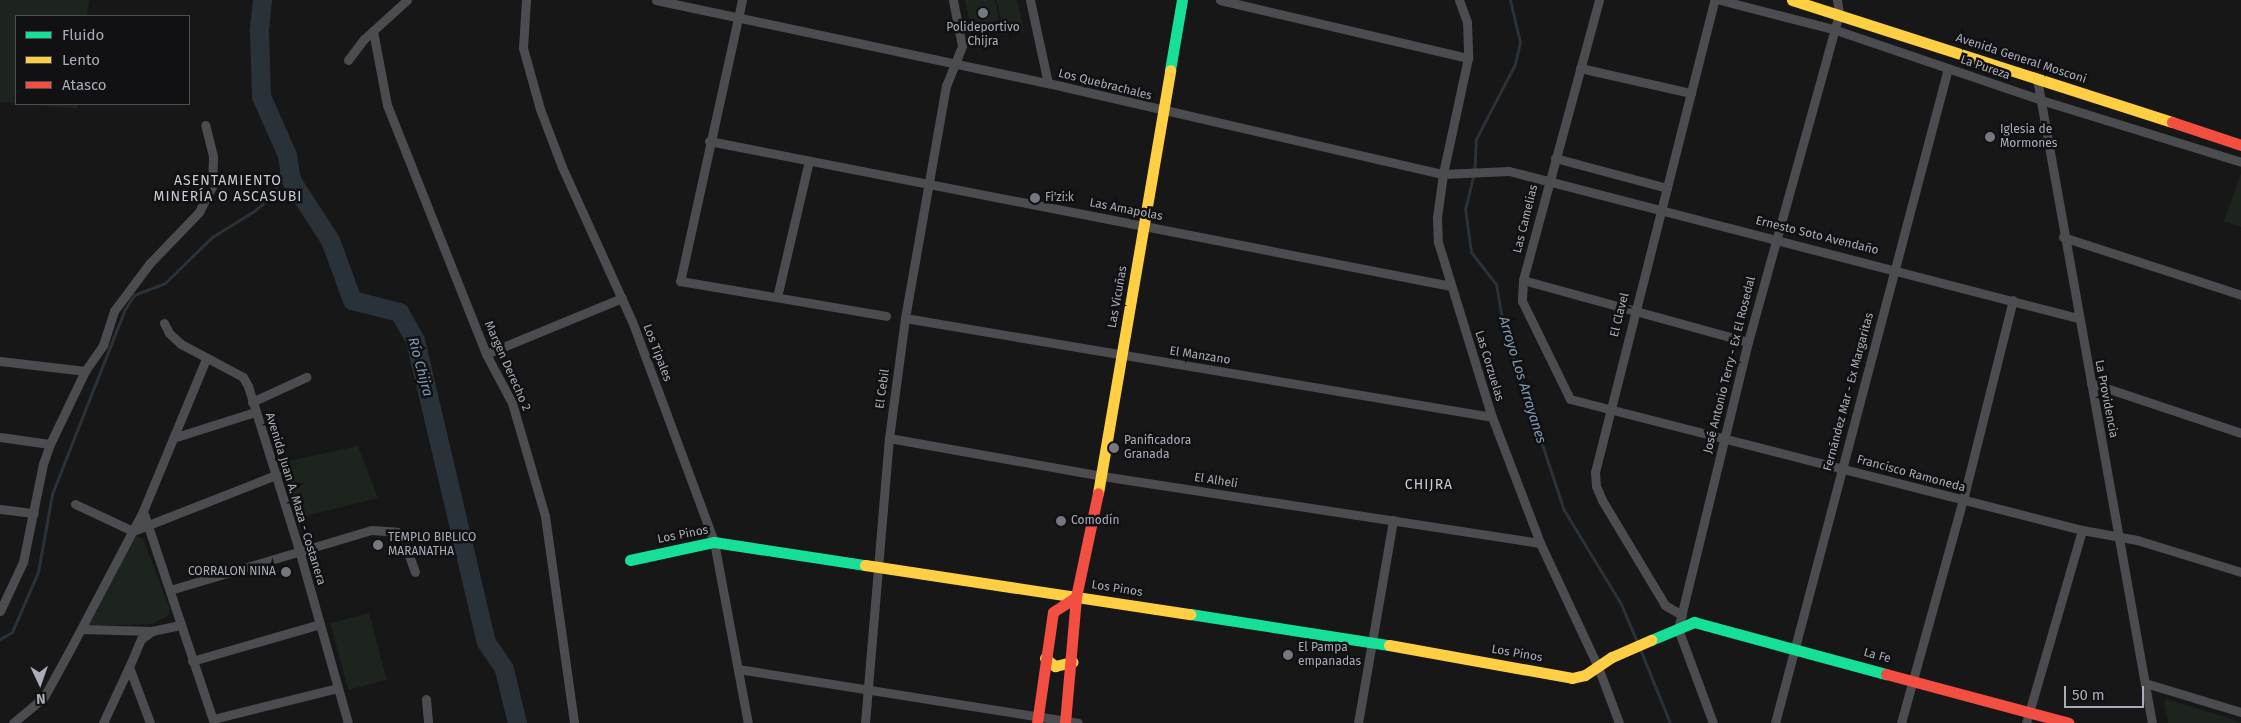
<!DOCTYPE html>
<html>
<head>
<meta charset="utf-8">
<style>
	body { margin:0 }
	#map { position:relative; width:2241px; height:723px; overflow:hidden; background:#171717; font-family:"Fira Sans",sans-serif }
	div>[style] { position:absolute }
	.green>* { inset:0; background:#1d241e; transform-origin:0 0 }
	.stream>* { height:3px; margin:-1.5px; padding:0 1.5px; transform-origin:1.5px; border-radius:1.5px; background:#2a3239 }
	.river>* { height:19px; margin:-9.5px; padding:0 9.5px; transform-origin:9.5px; border-radius:9.5px; background:#2a3239 }
	.street>* { height:9px; margin:-4.5px; padding:0 4.5px; transform-origin:4.5px; border-radius:4.5px; background:#4b4c50 }
	.fast>* { height:11px; margin:-5.5px; padding:0 5.5px; transform-origin:5.5px; border-radius:5.5px; background:#16e098 }
	.slow>* { height:11px; margin:-5.5px; padding:0 5.5px; transform-origin:5.5px; border-radius:5.5px; background:#ffcf43 }
	.jam>* { height:11px; margin:-5.5px; padding:0 5.5px; transform-origin:5.5px; border-radius:5.5px; background:#f24e42 }
	.dots>* { width:14px; height:14px; translate:-50% -50%; box-sizing:border-box; border:2px solid #111113; border-radius:50% }
	span { translate:-50% -50%; white-space:nowrap; text-align:center; line-height:1.15; -webkit-text-stroke:5px #111113; paint-order:stroke }
	.poi-label { font-size:12px; color:#a8adb8 }
	.left { translate:0 -50%; text-align:left }
	.right { translate:-100% -50%; text-align:right }
	.street-label { font-size:12px; color:#a8adb8 }
	.neighbourhood-label { font-size:14px; color:#c9ccd4; letter-spacing:1px }
	.water-label { font-size:14px; color:#7f9bb3; font-style:italic }
	.legend { position:absolute; left:15px; top:15px; width:175px; height:90px; box-sizing:border-box; background:#111113; border:1px solid #4d4f55; margin:0; padding:6px 9px; list-style:none; font-size:15px; color:#a8adb8 }
	.legend li { display:flex; align-items:center; gap:10px; height:25px }
	.legend b { width:25px; border:1px solid #4d4f55 }
	.north { position:absolute; left:15px; top:658px; width:50px; height:50px; -webkit-text-stroke:4px #111113; paint-order:stroke; rotate:177deg; font-size:14px; font-weight:700; line-height:20px; text-align:center; color:#a8adb8 }
	.north::after { content:''; display:block; margin:auto; width:18px; height:22px; background:#a8adb8; clip-path:polygon(50% 0,100% 100%,50% 72%,0 100%) }
	.scale { position:absolute; left:2064px; top:686px; width:80px; height:22px; box-sizing:border-box; border:2px solid #a8adb8; border-top:0; padding-left:6px; font-size:15px; line-height:18px; white-space:nowrap; color:#a8adb8; -webkit-text-stroke:4px #111113; paint-order:stroke }
</style>
</head>
<body>
<div id="map">
	<div class="green">
		<div style="clip-path:polygon(0 0,89px 0,87px 16px,16px 16px,16px 103px,0 102px)"></div>
		<div style="clip-path:polygon(965px 0,995px 0,1000px 25px,972px 32px)"></div>
		<div style="clip-path:polygon(997px 0,1017px 0,1024px 31px,1004px 35px)"></div>
		<div style="clip-path:polygon(22px 104px,78px 104px,78px 109px)"></div>
		<div style="clip-path:polygon(2241px 173px,2241px 227px,2224px 221px)"></div>
		<div style="clip-path:polygon(358px 446px,378px 498px,298px 518px,280px 463px)"></div>
		<div style="clip-path:polygon(136px 536px,143px 539px,170px 609px,169px 615px,152px 624px,88px 626px)"></div>
		<div style="left:369px;top:613px;width:69px;height:40px;rotate:75deg"></div>
		<div style="clip-path:polygon(2167px 699px,2241px 722px,2241px 723px,2168px 723px,2164px 702px)"></div>
	</div>
	<div class="stream">
		<div style="left:1510px;top:0;width:43px;rotate:76.6deg"></div>
		<div style="left:1520px;top:42px;width:23px;rotate:103deg"></div>
		<div style="left:1515px;top:64px;width:85px;rotate:117.5deg"></div>
		<div style="left:1476px;top:139px;width:34px;rotate:93deg"></div>
		<div style="left:1474px;top:173px;width:36px;rotate:104deg"></div>
		<div style="left:1465px;top:208px;width:44px;rotate:82.2deg"></div>
		<div style="left:1471px;top:252px;width:41px;rotate:52deg"></div>
		<div style="left:1496px;top:284px;width:47px;rotate:80.1deg"></div>
		<div style="left:1504px;top:330px;width:190px;rotate:71.6deg"></div>
		<div style="left:1564px;top:510px;width:110px;rotate:58.8deg"></div>
		<div style="left:1621px;top:604px;width:43px;rotate:67deg"></div>
		<div style="left:0;top:639px;width:14px;rotate:-30deg"></div>
		<div style="left:12px;top:632px;width:65px;rotate:-66.6deg"></div>
		<div style="left:38px;top:572px;width:79px;rotate:-79.8deg"></div>
		<div style="left:52px;top:494px;width:199px;rotate:-68.5deg"></div>
		<div style="left:125px;top:309px;width:17px;rotate:-57deg"></div>
		<div style="left:134px;top:295px;width:33px;rotate:-21deg"></div>
		<div style="left:165px;top:283px;width:66px;rotate:-44.4deg"></div>
		<div style="left:212px;top:237px;width:49px;rotate:-31.8deg"></div>
		<div style="left:254px;top:211px;width:26px;rotate:-40deg"></div>
		<div style="left:274px;top:194px;width:41px;rotate:-71.6deg"></div>
		<div style="left:1640px;top:649px;width:80px;rotate:67.9deg"></div>
	</div>
	<div class="river">
		<div style="left:262px;top:0;width:31px;rotate:96deg"></div>
		<div style="left:259px;top:31px;width:65px;rotate:88.2deg"></div>
		<div style="left:261px;top:96px;width:64px;rotate:66.2deg"></div>
		<div style="left:287px;top:155px;width:25px;rotate:81deg"></div>
		<div style="left:291px;top:180px;width:72px;rotate:57deg"></div>
		<div style="left:330px;top:240px;width:64px;rotate:69.9deg"></div>
		<div style="left:352px;top:300px;width:49px;rotate:14.3deg"></div>
		<div style="left:399px;top:312px;width:32px;rotate:60deg"></div>
		<div style="left:415px;top:340px;width:310px;rotate:76.8deg"></div>
		<div style="left:486px;top:642px;width:32px;rotate:56deg"></div>
		<div style="left:504px;top:669px;width:56px;rotate:76.5deg"></div>
	</div>
	<div class="street">
		<div style="left:526px;top:0;width:48px;rotate:93.6deg"></div>
		<div style="left:523px;top:48px;width:63px;rotate:74.4deg"></div>
		<div style="left:540px;top:109px;width:62px;rotate:69.2deg"></div>
		<div style="left:562px;top:167px;width:169px;rotate:65.6deg"></div>
		<div style="left:632px;top:321px;width:236px;rotate:69.6deg"></div>
		<div style="left:714px;top:542px;width:184px;rotate:79.4deg"></div>
		<div style="left:656px;top:0;width:401px;rotate:12deg"></div>
		<div style="left:1048px;top:83px;width:405px;rotate:13deg"></div>
		<div style="left:1443px;top:174px;width:66px;rotate:-2.6deg"></div>
		<div style="left:1509px;top:171px;width:588px;rotate:14.49deg"></div>
		<div style="left:742px;top:0;width:288px;rotate:102.4deg"></div>
		<div style="left:680px;top:281px;width:209px;rotate:9.6deg"></div>
		<div style="left:1030px;top:0;width:85px;rotate:77.8deg"></div>
		<div style="left:1220px;top:0;width:255px;rotate:13.2deg"></div>
		<div style="left:1459px;top:0;width:23px;rotate:70deg"></div>
		<div style="left:1467px;top:22px;width:36px;rotate:88deg"></div>
		<div style="left:1468px;top:58px;width:119px;rotate:102.2deg"></div>
		<div style="left:1443px;top:174px;width:43px;rotate:97.9deg"></div>
		<div style="left:1437px;top:217px;width:25px;rotate:88deg"></div>
		<div style="left:1438px;top:242px;width:183px;rotate:72.9deg"></div>
		<div style="left:1492px;top:417px;width:135px;rotate:69.1deg"></div>
		<div style="left:1540px;top:543px;width:137px;rotate:64.9deg"></div>
		<div style="left:1598px;top:667px;width:60px;rotate:69.4deg"></div>
		<div style="left:1599px;top:0;width:290px;rotate:105.2deg"></div>
		<div style="left:1523px;top:280px;width:21px;rotate:93deg"></div>
		<div style="left:1522px;top:301px;width:109px;rotate:63.9deg"></div>
		<div style="left:1570px;top:399px;width:528px;rotate:14.35deg"></div>
		<div style="left:2082px;top:530px;width:56px;rotate:10.3deg"></div>
		<div style="left:2137px;top:540px;width:109px;rotate:17.1deg"></div>
		<div style="left:1720px;top:0;width:117px;rotate:14.4deg"></div>
		<div style="left:1833px;top:29px;width:220px;rotate:18.8deg"></div>
		<div style="left:2041px;top:100px;width:209px;rotate:17.2deg"></div>
		<div style="left:373px;top:31px;width:75px;rotate:79.3deg"></div>
		<div style="left:387px;top:105px;width:268px;rotate:68.3deg"></div>
		<div style="left:486px;top:354px;width:55px;rotate:62deg"></div>
		<div style="left:512px;top:403px;width:118px;rotate:73.7deg"></div>
		<div style="left:545px;top:516px;width:209px;rotate:82deg"></div>
		<div style="left:348px;top:60px;width:26px;rotate:-53deg"></div>
		<div style="left:364px;top:39px;width:58px;rotate:-42.2deg"></div>
		<div style="left:1580px;top:68px;width:114px;rotate:12.7deg"></div>
		<div style="left:2037px;top:79px;width:654px;rotate:79.88deg"></div>
		<div style="left:709px;top:141px;width:756px;rotate:11.06deg"></div>
		<div style="left:1555px;top:158px;width:116px;rotate:15deg"></div>
		<div style="left:2063px;top:237px;width:187px;rotate:18deg"></div>
		<div style="left:1523px;top:280px;width:233px;rotate:15.4deg"></div>
		<div style="left:777px;top:297px;width:140px;rotate:-76.8deg"></div>
		<div style="left:905px;top:318px;width:595px;rotate:9.57deg"></div>
		<div style="left:164px;top:323px;width:11px;rotate:63deg"></div>
		<div style="left:169px;top:333px;width:16px;rotate:43deg"></div>
		<div style="left:181px;top:344px;width:70px;rotate:28deg"></div>
		<div style="left:243px;top:377px;width:10px;rotate:61deg"></div>
		<div style="left:248px;top:386px;width:172px;rotate:72.7deg"></div>
		<div style="left:299px;top:550px;width:180px;rotate:74.2deg"></div>
		<div style="left:486px;top:354px;width:147px;rotate:-22.4deg"></div>
		<div style="left:0;top:361px;width:86px;rotate:6.7deg"></div>
		<div style="left:2091px;top:383px;width:158px;rotate:18.4deg"></div>
		<div style="left:252px;top:402px;width:60px;rotate:-24.8deg"></div>
		<div style="left:0;top:437px;width:50px;rotate:8deg"></div>
		<div style="left:173px;top:438px;width:86px;rotate:-17.6deg"></div>
		<div style="left:889px;top:438px;width:216px;rotate:10.1deg"></div>
		<div style="left:1102px;top:476px;width:443px;rotate:8.7deg"></div>
		<div style="left:75px;top:504px;width:64px;rotate:25deg"></div>
		<div style="left:133px;top:531px;width:154px;rotate:-21.4deg"></div>
		<div style="left:0;top:509px;width:34px;rotate:7deg"></div>
		<div style="left:143px;top:511px;width:224px;rotate:71.5deg"></div>
		<div style="left:170px;top:590px;width:210px;rotate:-16.6deg"></div>
		<div style="left:371px;top:530px;width:26px;rotate:4deg"></div>
		<div style="left:397px;top:532px;width:9px;rotate:49deg"></div>
		<div style="left:403px;top:539px;width:35px;rotate:70deg"></div>
		<div style="left:0;top:611px;width:54px;rotate:-64.9deg"></div>
		<div style="left:23px;top:562px;width:100px;rotate:-78.5deg"></div>
		<div style="left:43px;top:464px;width:21px;rotate:-71deg"></div>
		<div style="left:50px;top:444px;width:81px;rotate:-64.4deg"></div>
		<div style="left:85px;top:371px;width:32px;rotate:-55deg"></div>
		<div style="left:103px;top:345px;width:36px;rotate:-72deg"></div>
		<div style="left:114px;top:311px;width:59px;rotate:-53.3deg"></div>
		<div style="left:149px;top:264px;width:72px;rotate:-46.1deg"></div>
		<div style="left:199px;top:212px;width:28px;rotate:-63deg"></div>
		<div style="left:212px;top:187px;width:31px;rotate:-88deg"></div>
		<div style="left:213px;top:156px;width:32px;rotate:-104deg"></div>
		<div style="left:1682px;top:615px;width:20px;rotate:-150deg"></div>
		<div style="left:1665px;top:605px;width:122px;rotate:-121deg"></div>
		<div style="left:1602px;top:500px;width:15px;rotate:-113deg"></div>
		<div style="left:1596px;top:486px;width:14px;rotate:-94deg"></div>
		<div style="left:1595px;top:472px;width:487px;rotate:-75.8deg"></div>
		<div style="left:81px;top:629px;width:71px;rotate:1.6deg"></div>
		<div style="left:192px;top:661px;width:133px;rotate:-16.1deg"></div>
		<div style="left:129px;top:667px;width:30px;rotate:-67deg"></div>
		<div style="left:141px;top:639px;width:14px;rotate:-36deg"></div>
		<div style="left:152px;top:631px;width:30px;rotate:-12deg"></div>
		<div style="left:738px;top:669px;width:344px;rotate:9deg"></div>
		<div style="left:2145px;top:683px;width:100px;rotate:16.8deg"></div>
		<div style="left:426px;top:699px;width:24px;rotate:85deg"></div>
		<div style="left:213px;top:719px;width:128px;rotate:-14deg"></div>
		<div style="left:13px;top:723px;width:40px;rotate:-40deg"></div>
		<div style="left:44px;top:697px;width:60px;rotate:-61.3deg"></div>
		<div style="left:73px;top:644px;width:150px;rotate:-62.2deg"></div>
		<div style="left:143px;top:511px;width:165px;rotate:-67.5deg"></div>
		<div style="left:103px;top:723px;width:62px;rotate:-65.1deg"></div>
		<div style="left:129px;top:667px;width:60px;rotate:69.4deg"></div>
		<div style="left:865px;top:723px;width:286px;rotate:-85.2deg"></div>
		<div style="left:889px;top:438px;width:121px;rotate:-82.4deg"></div>
		<div style="left:905px;top:318px;width:236px;rotate:-80deg"></div>
		<div style="left:946px;top:86px;width:43px;rotate:-68.2deg"></div>
		<div style="left:962px;top:46px;width:47px;rotate:-101.1deg"></div>
		<div style="left:1358px;top:723px;width:206px;rotate:-80.2deg"></div>
		<div style="left:1713px;top:723px;width:100px;rotate:-110.4deg"></div>
		<div style="left:1678px;top:629px;width:295px;rotate:-76.3deg"></div>
		<div style="left:1748px;top:342px;width:341px;rotate:-74.5deg"></div>
		<div style="left:1839px;top:13px;width:13px;rotate:-99deg"></div>
		<div style="left:1775px;top:723px;width:677px;rotate:-75.2deg"></div>
		<div style="left:1901px;top:723px;width:231px;rotate:-74.5deg"></div>
		<div style="left:1963px;top:500px;width:206px;rotate:-76deg"></div>
		<div style="left:2026px;top:723px;width:201px;rotate:-73.8deg"></div>
	</div>
	<div class="fast">
		<div style="left:1170px;top:70px;width:71px;rotate:-80.3deg"></div>
		<div style="left:630px;top:560px;width:86px;rotate:-12.1deg"></div>
		<div style="left:714px;top:542px;width:153px;rotate:8.7deg"></div>
		<div style="left:1190px;top:614px;width:201px;rotate:8.9deg"></div>
		<div style="left:1651px;top:640px;width:47px;rotate:-22.7deg"></div>
		<div style="left:1694px;top:622px;width:199px;rotate:15.2deg"></div>
	</div>
	<div class="slow">
		<div style="left:1792px;top:0;width:399px;rotate:17.8deg"></div>
		<div style="left:1098px;top:493px;width:429px;rotate:-80.3deg"></div>
		<div style="left:865px;top:565px;width:329px;rotate:8.6deg"></div>
		<div style="left:1389px;top:645px;width:186px;rotate:10.2deg"></div>
		<div style="left:1572px;top:678px;width:13px;rotate:-13deg"></div>
		<div style="left:1585px;top:675px;width:32px;rotate:-34deg"></div>
		<div style="left:1612px;top:657px;width:43px;rotate:-23.6deg"></div>
		<div style="left:1045px;top:658px;width:13px;rotate:39deg"></div>
		<div style="left:1055px;top:666px;width:18px;rotate:-13deg"></div>
	</div>
	<div class="jam">
		<div style="left:2172px;top:122px;width:73px;rotate:18.4deg"></div>
		<div style="left:1886px;top:674px;width:189px;rotate:15deg"></div>
		<div style="left:1037px;top:723px;width:112px;rotate:-81.8deg"></div>
		<div style="left:1053px;top:612px;width:27px;rotate:-33deg"></div>
		<div style="left:1065px;top:723px;width:126px;rotate:-85deg"></div>
		<div style="left:1076px;top:597px;width:106px;rotate:-78.1deg"></div>
	</div>
	<div class="dots">
		<div style="left:983px;top:13px;background:#757880"></div>
		<div style="left:1990px;top:137px;background:#757880"></div>
		<div style="left:1035px;top:198px;background:#757880"></div>
		<div style="left:1114px;top:448px;background:#757880"></div>
		<div style="left:1061px;top:521px;background:#757880"></div>
		<div style="left:378px;top:545px;background:#757880"></div>
		<div style="left:286px;top:572px;background:#757880"></div>
		<div style="left:1288px;top:655px;background:#757880"></div>
	</div>
	<div class="poi-label">
		<span style="left:983px;top:35px">Polideportivo<br>Chijra</span>
		<span class="left" style="left:2000px;top:137px">Iglesia de<br>Mormones</span>
		<span class="left" style="left:1045px;top:198px">Fi'zi:k</span>
		<span class="left" style="left:1124px;top:448px">Panificadora<br>Granada</span>
		<span class="left" style="left:1071px;top:521px">Comodín</span>
		<span class="left" style="left:388px;top:545px">TEMPLO BIBLICO<br>MARANATHA</span>
		<span class="right" style="left:276px;top:572px">CORRALON NINA</span>
		<span class="left" style="left:1298px;top:655px">El Pampa<br>empanadas</span>
	</div>
	<div class="street-label">
		<span style="left:2021px;top:59px;rotate:18deg">Avenida General Mosconi</span>
		<span style="left:1985px;top:68px;rotate:19deg">La Pureza</span>
		<span style="left:1105px;top:85px;rotate:14deg">Los Quebrachales</span>
		<span style="left:1126px;top:210px;rotate:11deg">Las Amapolas</span>
		<span style="left:1526px;top:219px;rotate:-76deg">Las Camelias</span>
		<span style="left:1817px;top:236px;rotate:14deg">Ernesto Soto Avendaño</span>
		<span style="left:1118px;top:297px;rotate:-80deg">Las Vicuñas</span>
		<span style="left:1620px;top:315px;rotate:-76deg">El Clavel</span>
		<span style="left:657px;top:353px;rotate:69deg">Los Tipales</span>
		<span style="left:1200px;top:356px;rotate:9deg">El Manzano</span>
		<span style="left:1730px;top:365px;rotate:-76deg">José Antonio Terry - Ex El Rosedal</span>
		<span style="left:507px;top:366px;rotate:66deg">Margen Derecho 2</span>
		<span style="left:1489px;top:366px;rotate:73deg">Las Corzuelas</span>
		<span style="left:883px;top:389px;rotate:-82deg">El Cebil</span>
		<span style="left:1849px;top:392px;rotate:-75deg">Fernández Mar - Ex Margaritas</span>
		<span style="left:2106px;top:399px;rotate:79deg">La Providencia</span>
		<span style="left:1911px;top:474px;rotate:15deg">Francisco Ramoneda</span>
		<span style="left:1216px;top:481px;rotate:9deg">El Alheli</span>
		<span style="left:295px;top:499px;rotate:73deg">Avenida Juan A. Maza - Costanera</span>
		<span style="left:683px;top:535px;rotate:-11deg">Los Pinos</span>
		<span style="left:1117px;top:589px;rotate:9deg">Los Pinos</span>
		<span style="left:1517px;top:654px;rotate:10deg">Los Pinos</span>
		<span style="left:1877px;top:656px;rotate:15deg">La Fe</span>
	</div>
	<div class="neighbourhood-label">
		<span style="left:228px;top:189px">ASENTAMIENTO<br>MINERÍA O ASCASUBI</span>
		<span style="left:1429px;top:485px">CHIJRA</span>
	</div>
	<div class="water-label">
		<span style="left:420px;top:367px;rotate:75deg">Río Chijra</span>
		<span style="left:1522px;top:380px;rotate:73deg">Arroyo Los Arrayanes</span>
	</div>
	<ul class="legend">
	<li><b style="height:6px;background:#16e098"></b>Fluido</li>
	<li><b style="height:6px;background:#ffcf43"></b>Lento</li>
	<li><b style="height:6px;background:#f24e42"></b>Atasco</li>
	</ul>
	<div class="north">N</div>
	<div class="scale">50 m</div>
</div>
</body>
</html>
